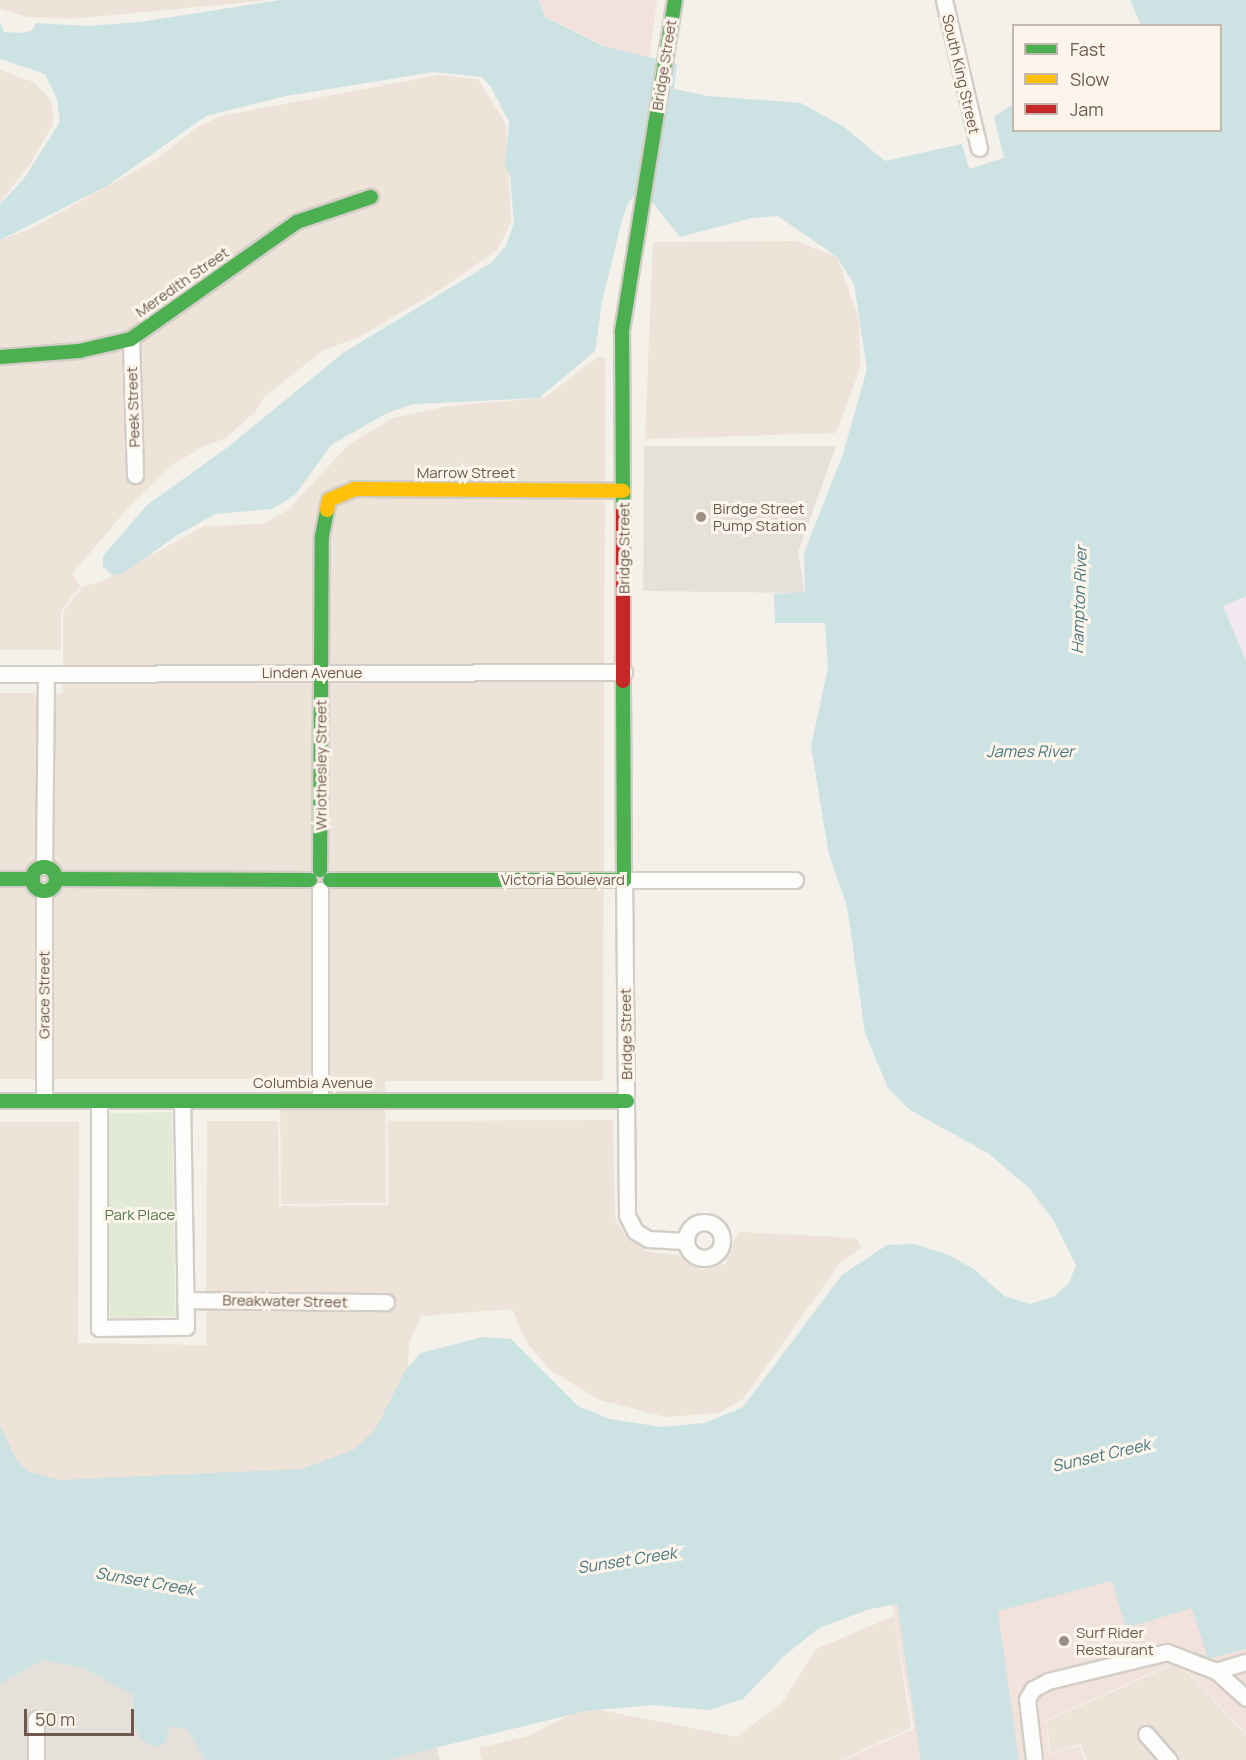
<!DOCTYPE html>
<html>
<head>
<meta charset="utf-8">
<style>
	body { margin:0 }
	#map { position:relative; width:1246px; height:1760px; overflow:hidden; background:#f4f0ea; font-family:Manrope,sans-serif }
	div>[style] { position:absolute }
	.residential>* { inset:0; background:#ede3d8 }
	.commercial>* { inset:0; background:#f1e2db }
	.industrial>* { inset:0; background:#e6e0db }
	.education>* { inset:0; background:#f1e8f0 }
	.green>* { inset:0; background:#e2ead6; transform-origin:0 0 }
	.water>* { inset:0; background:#cde2e3 }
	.roads { filter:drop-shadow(2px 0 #d3cdc8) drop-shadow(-2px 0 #d3cdc8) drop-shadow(0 2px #d3cdc8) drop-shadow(0 -2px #d3cdc8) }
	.street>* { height:15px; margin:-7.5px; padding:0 7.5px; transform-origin:7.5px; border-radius:7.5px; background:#fdfdfc }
	.street>.ring { margin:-7.5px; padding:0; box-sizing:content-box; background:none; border:15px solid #fdfdfc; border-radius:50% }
	.fast>* { height:14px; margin:-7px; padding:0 7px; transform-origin:7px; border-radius:7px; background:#4caf50 }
	.fast>.ring { margin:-7px; padding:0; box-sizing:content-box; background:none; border:14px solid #4caf50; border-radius:50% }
	.slow>* { height:14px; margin:-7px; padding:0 7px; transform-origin:7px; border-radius:7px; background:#ffc107 }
	.jam>* { height:14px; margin:-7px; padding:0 7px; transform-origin:7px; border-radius:7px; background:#c62828 }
	.dots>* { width:16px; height:16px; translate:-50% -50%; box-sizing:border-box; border:3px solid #fcf5eb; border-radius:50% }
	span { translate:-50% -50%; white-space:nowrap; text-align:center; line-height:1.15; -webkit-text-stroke:6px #fcf5eb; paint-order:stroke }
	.street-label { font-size:15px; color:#6f594e }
	.poi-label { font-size:15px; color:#6f594e }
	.left { translate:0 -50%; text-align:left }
	.park-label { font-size:15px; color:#59794a }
	.water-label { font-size:16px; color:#4b7880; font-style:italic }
	.legend { position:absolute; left:1012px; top:24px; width:210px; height:108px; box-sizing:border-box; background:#fcf5eb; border:2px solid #c4b7ac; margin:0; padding:8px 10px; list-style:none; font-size:18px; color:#6f594e }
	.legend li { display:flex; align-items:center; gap:12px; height:30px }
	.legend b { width:30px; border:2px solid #c4b7ac }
	.scale { position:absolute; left:24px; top:1709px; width:110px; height:27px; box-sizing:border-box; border:3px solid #6f594e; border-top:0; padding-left:8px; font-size:18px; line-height:21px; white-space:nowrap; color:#6f594e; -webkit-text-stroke:4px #fcf5eb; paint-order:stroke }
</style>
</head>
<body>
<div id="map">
	<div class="residential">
		<div style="clip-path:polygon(0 0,271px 0,71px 19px,28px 17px,0 9px)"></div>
		<div style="clip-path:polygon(0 70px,33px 82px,52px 101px,53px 124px,29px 166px,0 202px)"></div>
		<div style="clip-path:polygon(439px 75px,478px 79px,506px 124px,511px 222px,498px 249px,446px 286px,359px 337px,324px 350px,265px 396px,256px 411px,226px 438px,202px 447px,171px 466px,126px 510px,72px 574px,80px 586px,61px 611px,61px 650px,0 650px,0 240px,32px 228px,158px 158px,196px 128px,221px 116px)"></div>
		<div style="clip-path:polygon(796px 241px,837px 257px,859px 319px,860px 368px,836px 433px,645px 439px,653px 242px)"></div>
		<div style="clip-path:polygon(598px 357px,605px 357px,603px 1081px,385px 1081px,386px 1203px,281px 1204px,280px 1079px,0 1079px,0 693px,63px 693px,63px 612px,82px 587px,108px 579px,204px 526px,263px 524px,288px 510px,348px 445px,393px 418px,449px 406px,544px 398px)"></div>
		<div style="clip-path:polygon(613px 1120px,615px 1218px,627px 1238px,648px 1252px,677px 1255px,701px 1270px,725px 1264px,738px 1232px,856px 1238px,861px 1248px,840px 1263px,743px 1399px,718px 1413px,666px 1417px,599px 1400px,550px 1370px,526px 1342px,512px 1309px,421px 1316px,409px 1344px,407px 1382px,392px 1423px,337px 1484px,59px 1492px,20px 1468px,0 1439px,0 1122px,79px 1122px,78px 1343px,206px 1345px,207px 1121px,278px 1121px,279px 1206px,388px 1205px,388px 1121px)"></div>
		<div style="clip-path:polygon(894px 1616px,911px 1728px,840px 1760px,482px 1760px,479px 1748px,528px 1736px,585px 1707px,737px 1737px,782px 1703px,816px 1649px)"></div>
		<div style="clip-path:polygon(1172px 1665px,1182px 1667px,1246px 1735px,1246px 1760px,1086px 1760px,1081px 1744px,1050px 1753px,1047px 1721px)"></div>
	</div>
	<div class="commercial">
		<div style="clip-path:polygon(539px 0,657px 0,649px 58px,604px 46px,546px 17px)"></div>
		<div style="clip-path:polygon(1246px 1358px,1246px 1733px,1183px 1667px,1171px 1664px,1046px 1720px,1049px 1754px,1080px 1746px,1084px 1760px,843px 1760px,914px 1729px,892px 1602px)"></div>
	</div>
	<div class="industrial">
		<div style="clip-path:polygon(644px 446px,836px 446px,798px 552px,805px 593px,643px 591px)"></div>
		<div style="clip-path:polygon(55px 1653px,189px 1721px,212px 1760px,0 1760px,0 1672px)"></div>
		<div style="clip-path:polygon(436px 1746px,440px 1760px,377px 1760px)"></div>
	</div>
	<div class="education">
		<div style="clip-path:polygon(1246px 596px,1246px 661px,1223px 606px)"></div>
	</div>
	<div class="green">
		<div style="left:172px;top:1112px;width:205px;height:66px;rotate:89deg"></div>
	</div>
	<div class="water">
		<div style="clip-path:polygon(280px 0,539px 0,545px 17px,603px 46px,677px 64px,674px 89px,708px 96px,801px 103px,844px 127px,885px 161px,962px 144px,969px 169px,1004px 158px,994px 117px,1013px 104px,1014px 130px,1220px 130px,1220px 26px,1141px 25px,1130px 0,1246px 0,1246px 596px,1223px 606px,1246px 661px,1246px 1649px,1208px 1659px,1192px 1608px,1126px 1628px,1112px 1581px,998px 1611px,1019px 1760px,921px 1760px,897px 1604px,870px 1609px,819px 1628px,784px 1656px,743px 1699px,709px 1710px,653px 1705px,586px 1711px,386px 1760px,205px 1760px,187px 1729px,171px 1726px,164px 1744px,153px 1747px,141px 1739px,135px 1727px,133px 1695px,83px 1668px,43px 1660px,0 1684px,0 1426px,17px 1461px,28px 1471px,59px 1480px,302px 1469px,355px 1449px,375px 1430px,406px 1369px,421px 1353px,483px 1337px,511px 1339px,578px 1406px,610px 1419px,662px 1427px,705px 1423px,743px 1407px,842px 1275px,887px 1245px,914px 1244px,949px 1255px,975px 1270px,1004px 1296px,1030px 1304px,1055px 1296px,1069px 1283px,1076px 1265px,1054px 1221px,1030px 1189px,988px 1153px,910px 1110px,888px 1088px,865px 1033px,847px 906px,829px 855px,811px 746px,828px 668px,825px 623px,775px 623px,774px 594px,805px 592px,804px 553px,843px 454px,867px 369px,854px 284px,837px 257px,778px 216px,752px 218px,680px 237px,653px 203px,638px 192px,628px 203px,622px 220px,602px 302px,595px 351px,539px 398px,414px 404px,387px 413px,331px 445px,295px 495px,272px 509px,215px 514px,179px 534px,124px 573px,113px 576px,103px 567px,103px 556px,147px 505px,228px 447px,343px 353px,491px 263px,506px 246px,514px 223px,510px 176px,505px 165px,509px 122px,491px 87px,482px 77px,434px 72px,286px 96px,206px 116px,107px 186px,0 240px,0 204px,23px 180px,60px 122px,57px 99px,45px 74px,0 59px,0 22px,4px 32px,20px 33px,32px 31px,36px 23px,87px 26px,140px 22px)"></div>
	</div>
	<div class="roads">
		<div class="street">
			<div style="left:944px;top:0;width:152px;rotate:76.7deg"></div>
			<div style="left:131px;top:339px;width:136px;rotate:88.3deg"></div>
			<div style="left:0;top:674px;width:624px;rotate:-0.18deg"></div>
			<div style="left:44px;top:867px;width:193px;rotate:-89.4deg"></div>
			<div style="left:44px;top:890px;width:210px;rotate:90deg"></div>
			<div style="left:320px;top:890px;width:209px;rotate:90deg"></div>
			<div style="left:99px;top:1101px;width:227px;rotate:90deg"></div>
			<div style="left:99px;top:1328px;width:87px;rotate:-0.7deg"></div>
			<div style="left:186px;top:1327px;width:226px;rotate:-91deg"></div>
			<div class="ring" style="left:686px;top:1222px;width:21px;height:21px"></div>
			<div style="left:686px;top:1241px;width:38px;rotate:-177deg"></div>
			<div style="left:648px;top:1239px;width:15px;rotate:-148deg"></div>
			<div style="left:635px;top:1231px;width:18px;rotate:-117deg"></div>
			<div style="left:627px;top:1215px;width:335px;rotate:-90.5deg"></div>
			<div style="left:624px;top:880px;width:171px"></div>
			<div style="left:185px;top:1300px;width:201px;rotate:0.6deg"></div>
			<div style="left:1216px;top:1671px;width:31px;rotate:-17deg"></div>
			<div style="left:1146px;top:1734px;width:35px;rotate:49deg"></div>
			<div style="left:36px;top:1760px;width:41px;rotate:-90deg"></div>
			<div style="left:1034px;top:1760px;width:61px;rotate:-96.5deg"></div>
			<div style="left:1027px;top:1699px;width:12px;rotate:-59deg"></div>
			<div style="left:1033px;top:1689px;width:17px;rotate:-28deg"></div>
			<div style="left:1048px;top:1681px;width:122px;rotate:-13.7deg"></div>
			<div style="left:1167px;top:1652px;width:53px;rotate:21.2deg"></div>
			<div style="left:1216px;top:1671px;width:40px;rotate:42deg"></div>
		</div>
		<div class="fast">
			<div style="left:0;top:357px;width:79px;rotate:-4.3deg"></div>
			<div style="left:79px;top:351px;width:53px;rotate:-13deg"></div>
			<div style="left:131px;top:339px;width:203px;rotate:-35.2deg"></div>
			<div style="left:297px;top:222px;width:78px;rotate:-18.7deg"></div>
			<div style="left:623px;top:509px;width:178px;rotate:-90.3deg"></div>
			<div style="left:622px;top:331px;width:335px;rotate:-80.9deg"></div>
			<div class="ring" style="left:32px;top:867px;width:10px;height:10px"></div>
			<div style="left:320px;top:870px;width:334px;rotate:-89.7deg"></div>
			<div style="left:322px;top:536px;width:26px;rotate:-79deg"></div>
			<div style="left:0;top:879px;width:33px"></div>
			<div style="left:56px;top:879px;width:254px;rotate:0.2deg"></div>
			<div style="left:330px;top:880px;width:294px"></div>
			<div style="left:624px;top:880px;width:199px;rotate:-90.3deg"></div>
			<div style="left:0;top:1101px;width:627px"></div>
		</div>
		<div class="slow">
			<div style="left:327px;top:510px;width:10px;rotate:-79deg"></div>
			<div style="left:329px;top:500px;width:28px;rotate:-23deg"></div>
			<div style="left:355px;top:489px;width:268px;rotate:0.4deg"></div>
		</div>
		<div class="jam">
			<div style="left:623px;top:509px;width:172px;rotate:90deg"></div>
		</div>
	</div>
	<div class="dots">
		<div style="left:701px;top:517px;background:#9e8e85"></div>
		<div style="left:1064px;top:1641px;background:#9e8e85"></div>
	</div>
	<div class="street-label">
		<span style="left:664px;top:65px;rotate:-81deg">Bridge Street</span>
		<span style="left:961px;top:74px;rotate:77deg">South King Street</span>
		<span style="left:182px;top:282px;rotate:-35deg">Meredith Street</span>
		<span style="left:133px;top:407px;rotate:-92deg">Peek Street</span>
		<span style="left:466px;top:473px">Marrow Street</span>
		<span style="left:624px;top:548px;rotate:-90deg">Bridge Street</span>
		<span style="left:312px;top:673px">Linden Avenue</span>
		<span style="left:321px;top:765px;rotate:-90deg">Wriothesley Street</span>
		<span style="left:563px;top:880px">Victoria Boulevard</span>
		<span style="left:44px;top:995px;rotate:-90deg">Grace Street</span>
		<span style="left:626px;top:1034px;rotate:-91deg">Bridge Street</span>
		<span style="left:313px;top:1083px">Columbia Avenue</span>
		<span style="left:285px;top:1301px;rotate:1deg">Breakwater Street</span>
	</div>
	<div class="poi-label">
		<span class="left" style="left:713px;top:517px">Birdge Street<br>Pump Station</span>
		<span class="left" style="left:1076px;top:1641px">Surf Rider<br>Restaurant</span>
	</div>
	<div class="park-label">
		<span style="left:140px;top:1215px">Park Place</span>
	</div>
	<div class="water-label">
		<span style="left:1079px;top:600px;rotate:-88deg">Hampton River</span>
		<span style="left:1030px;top:751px">James River</span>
		<span style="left:1101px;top:1455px;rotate:-13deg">Sunset Creek</span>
		<span style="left:627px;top:1560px;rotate:-9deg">Sunset Creek</span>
		<span style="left:145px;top:1581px;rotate:10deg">Sunset Creek</span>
	</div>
	<ul class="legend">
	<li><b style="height:8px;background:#4caf50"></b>Fast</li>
	<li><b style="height:8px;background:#ffc107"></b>Slow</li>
	<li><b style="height:8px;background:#c62828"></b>Jam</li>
	</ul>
	<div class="scale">50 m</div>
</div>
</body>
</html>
